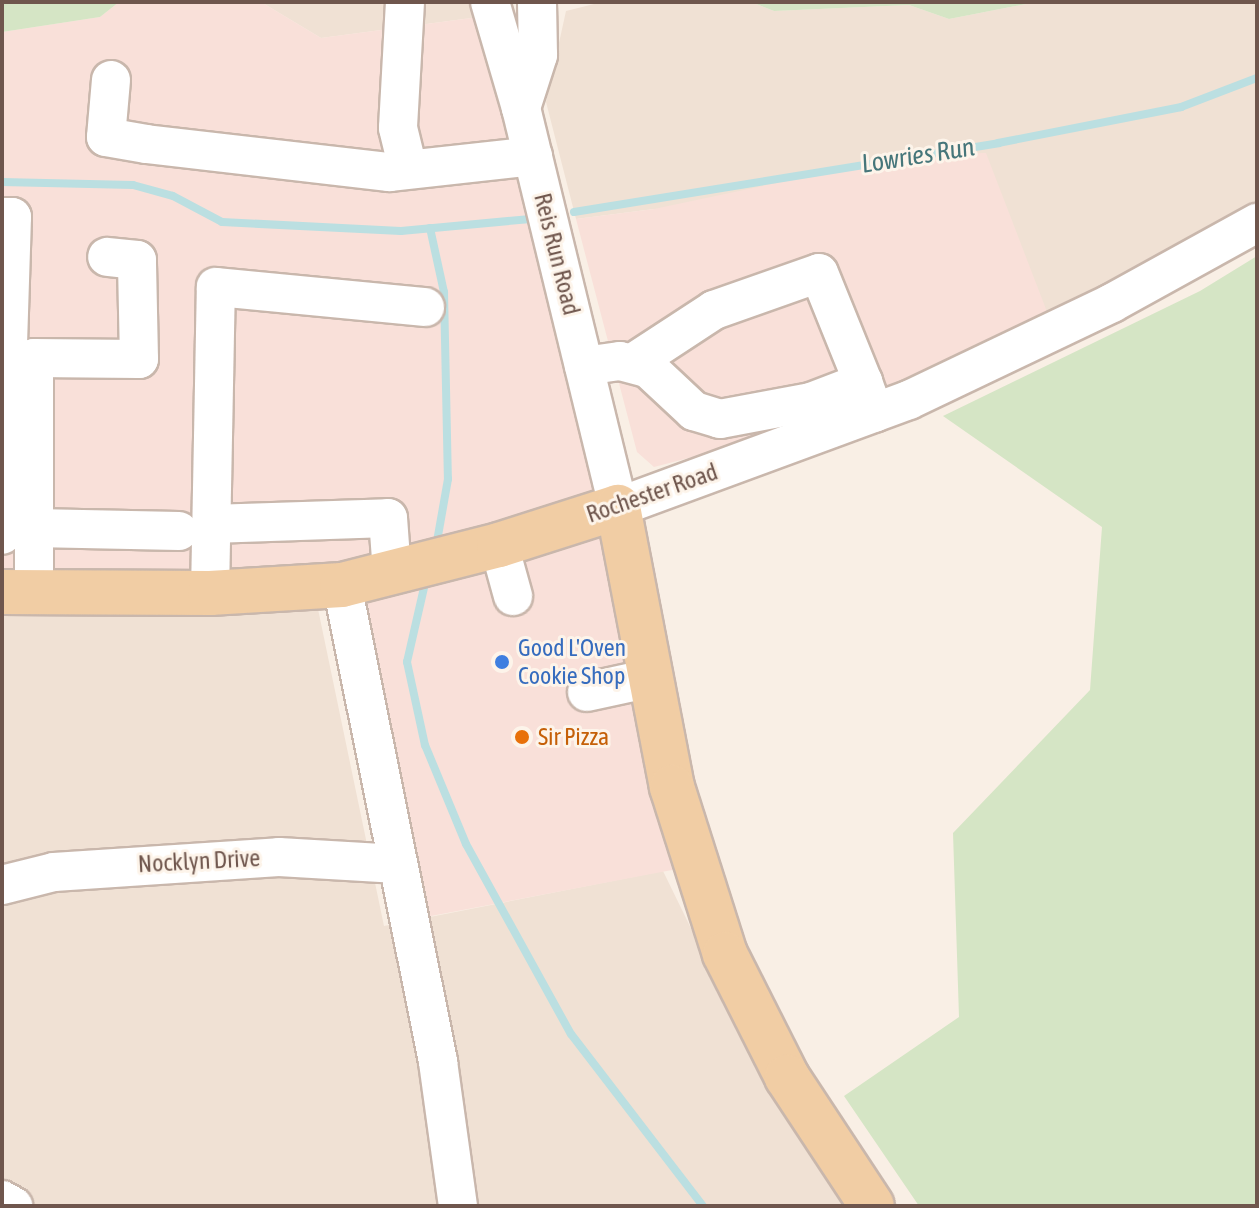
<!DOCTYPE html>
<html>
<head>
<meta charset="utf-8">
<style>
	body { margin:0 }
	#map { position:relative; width:1259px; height:1208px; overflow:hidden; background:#f9efe5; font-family:"Asap Condensed",sans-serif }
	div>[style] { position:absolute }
	.residential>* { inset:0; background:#f0e1d4 }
	.commercial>* { inset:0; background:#f9e0d9 }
	.green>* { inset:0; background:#d5e5c5 }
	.stream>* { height:8px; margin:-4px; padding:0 4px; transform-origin:4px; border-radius:4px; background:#bbdfe1 }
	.roads { filter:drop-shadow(2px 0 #c9b7ac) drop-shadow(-2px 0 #c9b7ac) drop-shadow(0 2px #c9b7ac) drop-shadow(0 -2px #c9b7ac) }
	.minor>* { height:38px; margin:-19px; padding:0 19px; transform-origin:19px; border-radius:19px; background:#fff }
	.major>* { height:44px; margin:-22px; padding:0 22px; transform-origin:22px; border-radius:22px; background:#f1cda4 }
	.dots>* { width:22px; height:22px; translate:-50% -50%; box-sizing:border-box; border:4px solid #fdf4ea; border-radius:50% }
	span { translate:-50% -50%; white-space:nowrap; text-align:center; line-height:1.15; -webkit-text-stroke:6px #fdf4ea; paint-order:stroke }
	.street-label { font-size:24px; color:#6f564d }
	.shop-label { font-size:24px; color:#366cbe }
	.left { translate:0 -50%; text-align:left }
	.food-label { font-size:24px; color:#c56008 }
	.water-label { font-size:26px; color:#46767a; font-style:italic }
	.frame { position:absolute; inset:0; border:4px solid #6f564d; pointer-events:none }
</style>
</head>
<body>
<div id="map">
	<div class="residential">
		<div style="clip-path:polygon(261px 2px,490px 2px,494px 15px,321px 38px)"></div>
		<div style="clip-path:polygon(602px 2px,751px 2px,774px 11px,909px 5px,949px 19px,1036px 2px,1257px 2px,1257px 203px,1049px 317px,654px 209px,576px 219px,546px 102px,566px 11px)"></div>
		<div style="clip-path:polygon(2px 606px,318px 609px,384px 926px,663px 871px,768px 1086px,854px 1206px,2px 1206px)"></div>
	</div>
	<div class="commercial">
		<div style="clip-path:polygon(119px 2px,261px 2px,321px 38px,494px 15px,693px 866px,410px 920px,342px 585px,2px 592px,2px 32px,100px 17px)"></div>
		<div style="clip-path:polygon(986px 153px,1049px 317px,762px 439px,654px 467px,637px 452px,576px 219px,654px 209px,913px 154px)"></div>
	</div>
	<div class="green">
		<div style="clip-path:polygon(2px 2px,119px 2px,100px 17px,2px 32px)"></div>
		<div style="clip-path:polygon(751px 2px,1036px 2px,949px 19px,909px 5px,774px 11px)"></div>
		<div style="clip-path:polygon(1257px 256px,1257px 1206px,919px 1206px,844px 1096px,959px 1017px,953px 833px,1090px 690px,1102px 527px,943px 416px,1200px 291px)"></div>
	</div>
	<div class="stream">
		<div style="left:2px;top:182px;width:131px;rotate:1.3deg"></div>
		<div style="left:133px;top:185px;width:41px;rotate:15.4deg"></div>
		<div style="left:173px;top:196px;width:55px;rotate:28deg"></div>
		<div style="left:222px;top:222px;width:179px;rotate:2.9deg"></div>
		<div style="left:401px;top:231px;width:130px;rotate:-5.3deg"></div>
		<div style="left:574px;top:212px;width:430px;rotate:-9.2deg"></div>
		<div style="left:998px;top:143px;width:187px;rotate:-11.1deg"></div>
		<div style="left:1181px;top:107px;width:81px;rotate:-20.9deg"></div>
		<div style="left:430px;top:228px;width:66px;rotate:77.7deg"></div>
		<div style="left:444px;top:292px;width:187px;rotate:88.8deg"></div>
		<div style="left:448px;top:479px;width:69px;rotate:100deg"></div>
		<div style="left:426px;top:579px;width:85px;rotate:102.9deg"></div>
		<div style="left:407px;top:662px;width:85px;rotate:77.8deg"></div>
		<div style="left:425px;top:745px;width:107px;rotate:67.5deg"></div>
		<div style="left:466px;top:844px;width:217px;rotate:61.1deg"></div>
		<div style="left:571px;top:1034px;width:217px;rotate:52.5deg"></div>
	</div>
	<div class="roads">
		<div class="minor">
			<div style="left:405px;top:2px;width:126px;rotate:93.2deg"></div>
			<div style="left:398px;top:128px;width:42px;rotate:76.3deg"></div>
			<div style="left:490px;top:2px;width:110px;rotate:73.7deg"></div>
			<div style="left:521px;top:108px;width:411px;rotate:76.3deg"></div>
			<div style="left:618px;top:507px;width:310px;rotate:-20.2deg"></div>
			<div style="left:909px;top:400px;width:225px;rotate:-25.5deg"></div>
			<div style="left:1112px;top:303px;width:166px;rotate:-28.9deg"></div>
			<div style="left:111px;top:80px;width:57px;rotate:95deg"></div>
			<div style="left:106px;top:137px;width:41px;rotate:9.9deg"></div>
			<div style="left:146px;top:144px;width:245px;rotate:6.6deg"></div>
			<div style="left:389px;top:172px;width:145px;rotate:-6.3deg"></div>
			<div style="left:521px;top:108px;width:56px;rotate:-72.2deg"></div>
			<div style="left:538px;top:55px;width:53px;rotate:-91.1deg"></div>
			<div style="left:2px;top:217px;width:10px"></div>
			<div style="left:12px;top:217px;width:318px;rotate:91.8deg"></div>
			<div style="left:633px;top:363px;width:97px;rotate:-33.2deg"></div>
			<div style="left:714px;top:310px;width:111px;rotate:-19.4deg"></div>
			<div style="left:819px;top:273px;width:118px;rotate:68deg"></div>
			<div style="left:584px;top:366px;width:36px;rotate:-8deg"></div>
			<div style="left:620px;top:361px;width:30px;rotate:15deg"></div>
			<div style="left:649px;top:369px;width:62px;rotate:43deg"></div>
			<div style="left:694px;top:411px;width:27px;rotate:17deg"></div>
			<div style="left:720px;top:419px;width:93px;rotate:-10.6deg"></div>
			<div style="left:811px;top:402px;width:56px;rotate:-21deg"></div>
			<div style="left:863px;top:382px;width:33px;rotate:70deg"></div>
			<div style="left:211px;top:524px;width:177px;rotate:-1.9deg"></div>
			<div style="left:388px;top:518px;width:55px;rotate:85.8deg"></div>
			<div style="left:34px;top:528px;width:145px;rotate:1.2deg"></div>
			<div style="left:499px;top:545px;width:53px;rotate:74.6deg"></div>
			<div style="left:342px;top:585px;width:487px;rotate:78.6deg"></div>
			<div style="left:438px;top:1062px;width:145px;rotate:82.1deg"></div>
			<div style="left:34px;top:592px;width:234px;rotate:-90deg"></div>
			<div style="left:34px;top:358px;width:105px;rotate:0.5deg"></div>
			<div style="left:139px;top:359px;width:99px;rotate:-91.2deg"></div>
			<div style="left:137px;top:260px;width:30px;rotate:-174deg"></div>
			<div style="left:210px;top:593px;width:306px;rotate:-88.9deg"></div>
			<div style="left:216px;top:287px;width:210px;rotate:5.5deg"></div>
			<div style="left:587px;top:692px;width:66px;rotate:-12.3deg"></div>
			<div style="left:2px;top:885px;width:54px;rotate:-14deg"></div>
			<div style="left:54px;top:872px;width:225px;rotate:-3.8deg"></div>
			<div style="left:279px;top:857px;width:119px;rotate:3.4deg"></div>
			<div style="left:2px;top:1200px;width:13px;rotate:29deg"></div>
		</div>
		<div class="major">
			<div style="left:2px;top:592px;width:208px;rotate:0.3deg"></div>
			<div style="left:210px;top:593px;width:132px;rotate:-3.5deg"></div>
			<div style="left:342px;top:585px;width:162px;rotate:-14.3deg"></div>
			<div style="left:499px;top:545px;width:125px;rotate:-17.7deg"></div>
			<div style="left:618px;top:507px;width:285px;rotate:79.1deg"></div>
			<div style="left:672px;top:787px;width:175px;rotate:72.4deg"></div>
			<div style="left:725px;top:954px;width:138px;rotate:63.2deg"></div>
			<div style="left:787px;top:1077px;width:154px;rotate:56.6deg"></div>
		</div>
	</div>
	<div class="dots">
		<div style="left:502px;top:662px;background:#3f7fe0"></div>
		<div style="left:522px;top:737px;background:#e8710a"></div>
	</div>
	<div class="street-label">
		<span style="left:557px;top:254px;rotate:76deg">Reis Run Road</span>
		<span style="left:652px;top:493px;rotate:-19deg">Rochester Road</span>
		<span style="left:199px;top:861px;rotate:-3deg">Nocklyn Drive</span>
	</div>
	<div class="shop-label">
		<span class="left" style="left:518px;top:662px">Good L'Oven<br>Cookie Shop</span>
	</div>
	<div class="food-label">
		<span class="left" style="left:538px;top:737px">Sir Pizza</span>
	</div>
	<div class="water-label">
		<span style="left:918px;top:156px;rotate:-9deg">Lowries Run</span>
	</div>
	<div class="frame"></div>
</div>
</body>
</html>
